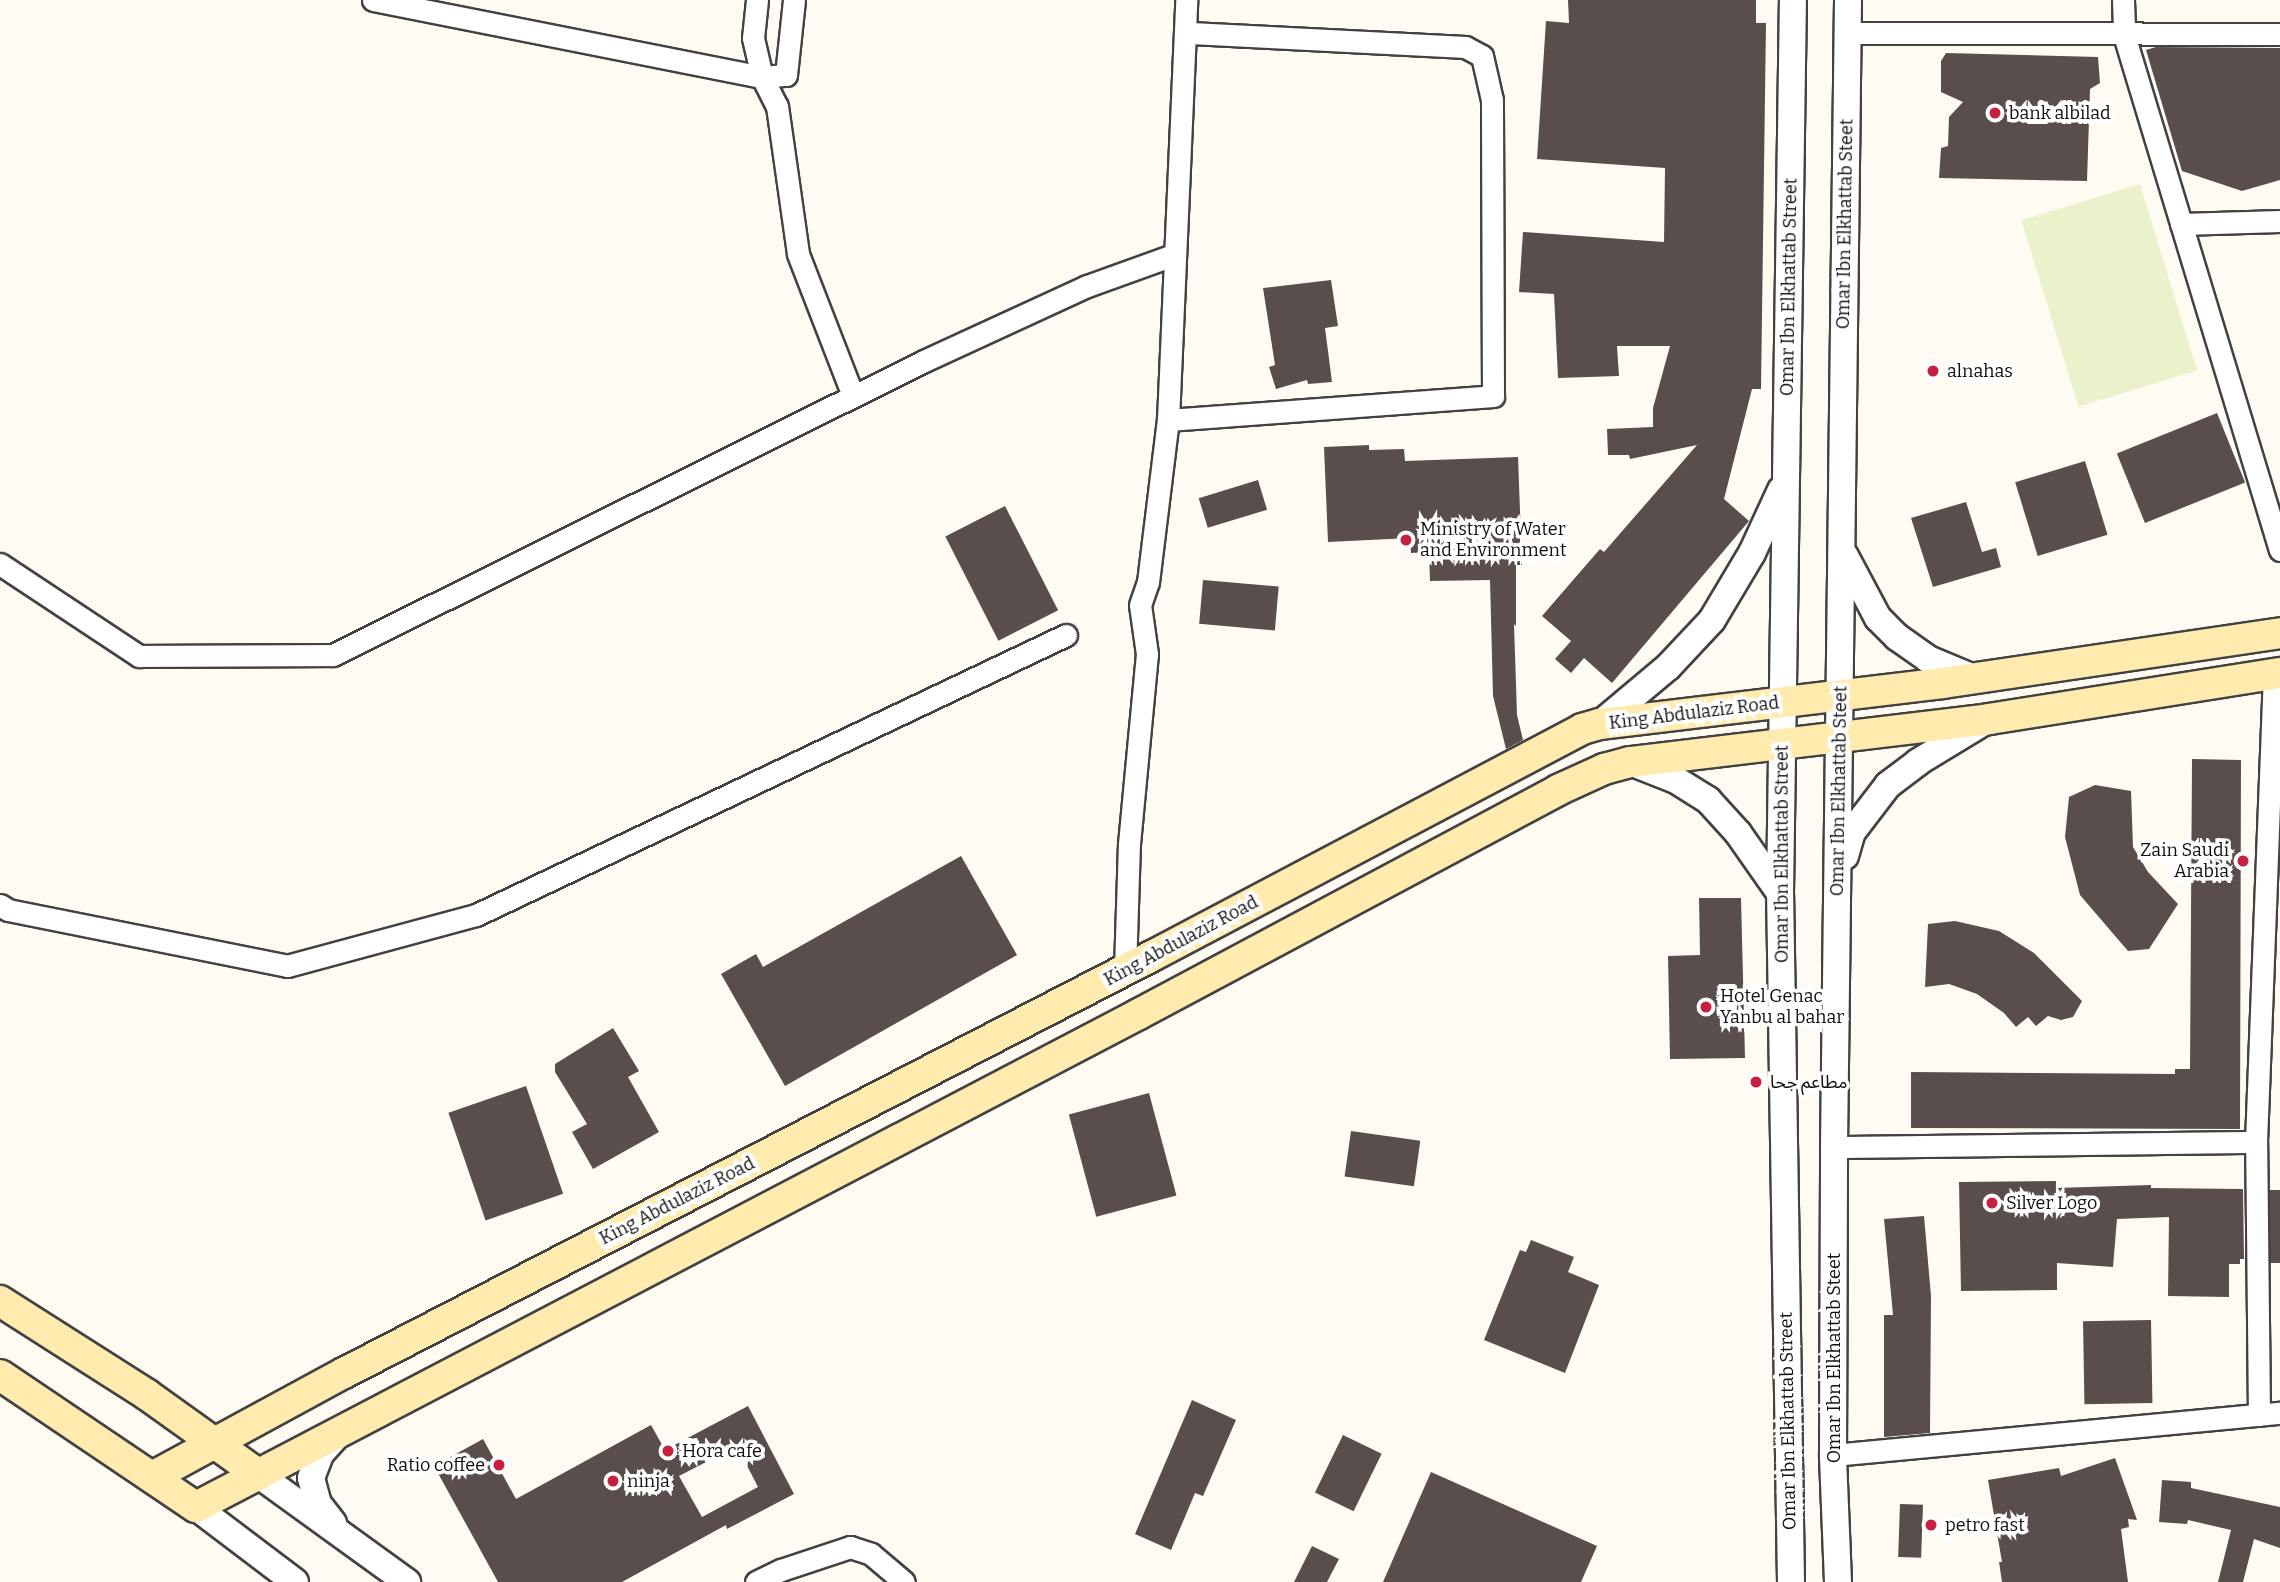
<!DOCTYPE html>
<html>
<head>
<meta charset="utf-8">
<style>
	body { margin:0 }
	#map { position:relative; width:2280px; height:1582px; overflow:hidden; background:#fffbf2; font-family:Bitter,"Noto Sans Arabic",serif }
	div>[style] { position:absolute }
	.pitch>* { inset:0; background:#eaf2cb; transform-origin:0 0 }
	.building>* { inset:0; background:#594e4b; transform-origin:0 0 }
	.roads { filter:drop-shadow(2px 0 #424242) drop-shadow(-2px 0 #424242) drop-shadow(0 2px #424242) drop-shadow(0 -2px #424242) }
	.minor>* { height:21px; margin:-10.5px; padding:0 10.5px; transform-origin:10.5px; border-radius:10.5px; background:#fff }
	.tertiary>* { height:26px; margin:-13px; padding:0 13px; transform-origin:13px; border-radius:13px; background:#fff }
	.secondary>* { height:30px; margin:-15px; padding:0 15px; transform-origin:15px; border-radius:15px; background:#ffebad }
	.dots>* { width:19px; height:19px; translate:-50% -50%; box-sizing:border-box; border:4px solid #fff; border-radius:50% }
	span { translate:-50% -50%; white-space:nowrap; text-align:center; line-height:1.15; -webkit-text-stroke:7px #fff; paint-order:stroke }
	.poi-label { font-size:18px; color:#0f0f0f }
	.left { translate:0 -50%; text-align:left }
	.right { translate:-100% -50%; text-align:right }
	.street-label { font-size:18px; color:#0f0f0f }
</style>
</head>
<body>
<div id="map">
	<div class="pitch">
		<div style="left:2140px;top:184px;width:195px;height:124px;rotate:73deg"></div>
	</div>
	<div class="building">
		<div style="clip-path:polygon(1568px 0,1756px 0,1756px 23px,1766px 23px,1761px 389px,1752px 389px,1724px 499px,1749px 521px,1612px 683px,1584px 658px,1571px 673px,1555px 659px,1571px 641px,1542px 616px,1600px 549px,1604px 552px,1697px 445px,1630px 459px,1629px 455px,1608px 455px,1607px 429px,1653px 427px,1653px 408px,1670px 346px,1617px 346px,1619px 376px,1558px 378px,1554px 294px,1519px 292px,1523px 232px,1664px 242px,1665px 168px,1537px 159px,1546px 21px,1569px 23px)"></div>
		<div style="clip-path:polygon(2156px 47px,2280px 48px,2280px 180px,2242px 191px,2182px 171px,2146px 50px)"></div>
		<div style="clip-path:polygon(1946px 53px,2098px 57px,2100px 83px,2090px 89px,2087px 181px,1939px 178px,1941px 148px,1948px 146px,1949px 117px,1963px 102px,1941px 92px,1941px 61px)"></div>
		<div style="clip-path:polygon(1331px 280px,1338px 326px,1325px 328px,1332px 382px,1308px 384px,1307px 380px,1276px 389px,1269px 367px,1275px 365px,1263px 288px)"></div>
		<div style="left:2217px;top:413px;width:75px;height:108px;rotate:68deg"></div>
		<div style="clip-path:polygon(1369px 445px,1369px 450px,1404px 449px,1405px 461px,1518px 457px,1522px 565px,1516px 565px,1516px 626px,1514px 624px,1517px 715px,1523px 740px,1506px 749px,1493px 696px,1490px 580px,1430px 581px,1429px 552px,1411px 553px,1410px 538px,1328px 542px,1324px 447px)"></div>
		<div style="left:2085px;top:461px;width:77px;height:73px;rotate:73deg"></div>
		<div style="left:1258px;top:480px;width:31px;height:62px;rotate:73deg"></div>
		<div style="clip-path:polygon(1966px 502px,1982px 552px,1996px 548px,2001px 567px,1933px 587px,1911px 518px)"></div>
		<div style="left:1005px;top:506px;width:117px;height:67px;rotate:63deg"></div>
		<div style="left:1203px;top:580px;width:76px;height:44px;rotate:5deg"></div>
		<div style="clip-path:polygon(2192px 759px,2241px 760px,2240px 1129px,1911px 1128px,1911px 1072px,2175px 1074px,2175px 1069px,2190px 1069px)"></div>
		<div style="clip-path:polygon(2095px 785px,2131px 791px,2133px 847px,2148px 872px,2178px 904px,2149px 949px,2128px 951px,2080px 895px,2065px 837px,2069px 797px)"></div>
		<div style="clip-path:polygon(961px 856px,1017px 955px,785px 1086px,721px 974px,756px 954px,763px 967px)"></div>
		<div style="clip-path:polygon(1699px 898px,1741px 898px,1745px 1058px,1670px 1059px,1668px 956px,1700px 955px)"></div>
		<div style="clip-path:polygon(1955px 921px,1999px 931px,2034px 953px,2082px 1001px,2073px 1017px,2061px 1020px,2048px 1016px,2036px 1026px,2028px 1017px,2016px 1027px,2004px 1013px,1977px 994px,1949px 984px,1925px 987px,1928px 924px)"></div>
		<div style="clip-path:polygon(613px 1028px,639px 1071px,628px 1077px,659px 1132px,593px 1169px,572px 1132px,587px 1124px,555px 1072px,555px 1064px)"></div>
		<div style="left:526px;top:1086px;width:114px;height:82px;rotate:71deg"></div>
		<div style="left:1149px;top:1093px;width:106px;height:83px;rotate:75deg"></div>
		<div style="left:1351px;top:1131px;width:70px;height:46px;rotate:8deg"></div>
		<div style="clip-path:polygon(2056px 1181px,2056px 1188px,2151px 1185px,2151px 1188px,2243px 1189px,2244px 1259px,2240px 1259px,2240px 1264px,2229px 1264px,2229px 1297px,2168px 1296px,2169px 1217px,2117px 1219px,2113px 1267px,2057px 1263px,2057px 1290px,1961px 1291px,1959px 1182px)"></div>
		<div style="left:2270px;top:1190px;width:10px;height:73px"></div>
		<div style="clip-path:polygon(1924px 1216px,1931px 1296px,1930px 1433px,1884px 1437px,1884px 1315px,1893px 1315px,1884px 1219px)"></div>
		<div style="clip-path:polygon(1531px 1240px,1574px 1257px,1568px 1272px,1599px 1285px,1565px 1373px,1484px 1340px,1520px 1250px,1526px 1252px)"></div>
		<div style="left:2151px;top:1320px;width:83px;height:68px;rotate:89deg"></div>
		<div style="clip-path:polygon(1192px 1400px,1236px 1420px,1203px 1496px,1195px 1493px,1171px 1550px,1135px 1534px)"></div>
		<div style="clip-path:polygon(evenodd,748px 1406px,794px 1494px,727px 1529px,726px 1525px,622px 1582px,498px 1582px,434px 1466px,483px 1439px,516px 1499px,651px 1425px,665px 1450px,748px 1406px,737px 1446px,758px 1487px,702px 1517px,679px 1476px,737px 1446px)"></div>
		<div style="left:1343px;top:1435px;width:43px;height:64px;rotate:26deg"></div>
		<div style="clip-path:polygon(2115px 1458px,2137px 1520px,2128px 1519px,2129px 1527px,2121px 1529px,2128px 1582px,2002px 1582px,1999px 1562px,2002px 1562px,1988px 1480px,2059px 1468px,2061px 1476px)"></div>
		<div style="clip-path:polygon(1431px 1472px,1597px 1546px,1581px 1582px,1383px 1582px)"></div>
		<div style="clip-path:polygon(2162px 1480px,2191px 1482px,2191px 1488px,2280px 1507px,2280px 1548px,2254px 1539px,2243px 1582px,2218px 1582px,2231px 1530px,2188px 1520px,2187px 1524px,2159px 1522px)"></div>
		<div style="left:1900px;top:1504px;width:23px;height:53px;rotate:2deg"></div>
		<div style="clip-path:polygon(1312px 1546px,1339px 1559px,1327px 1582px,1294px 1582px)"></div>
	</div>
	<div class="roads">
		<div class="minor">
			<div style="left:373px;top:0;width:397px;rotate:11.2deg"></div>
			<div style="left:762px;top:77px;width:24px;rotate:-5deg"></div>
			<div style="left:786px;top:75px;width:75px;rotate:-83.9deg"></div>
			<div style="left:757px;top:0;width:38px;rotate:96deg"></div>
			<div style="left:753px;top:38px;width:40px;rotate:77deg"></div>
			<div style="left:762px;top:77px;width:33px;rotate:63deg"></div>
			<div style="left:777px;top:106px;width:149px;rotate:81.9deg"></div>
			<div style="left:798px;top:254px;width:152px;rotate:68.8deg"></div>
			<div style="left:2123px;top:0;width:35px;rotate:88deg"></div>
			<div style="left:2124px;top:35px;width:538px;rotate:73.15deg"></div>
			<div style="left:1847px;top:33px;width:433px;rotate:0.1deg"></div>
			<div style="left:2181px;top:224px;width:99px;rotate:-1.7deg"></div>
			<div style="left:1168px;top:420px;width:326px;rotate:-4.2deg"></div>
			<div style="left:1493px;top:396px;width:296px;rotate:-90.2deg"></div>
			<div style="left:1492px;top:100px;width:45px;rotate:-102.8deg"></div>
			<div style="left:1482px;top:56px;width:19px;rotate:-152deg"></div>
			<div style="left:1465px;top:47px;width:279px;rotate:-177.1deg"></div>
			<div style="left:0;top:564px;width:167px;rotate:33.5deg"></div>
			<div style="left:139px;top:656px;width:194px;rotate:-0.3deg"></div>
			<div style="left:333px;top:655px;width:660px;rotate:-26.45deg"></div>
			<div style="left:924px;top:361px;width:179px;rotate:-24.7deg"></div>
			<div style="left:1087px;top:286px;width:91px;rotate:-19.8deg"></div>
			<div style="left:0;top:905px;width:9px;rotate:32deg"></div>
			<div style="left:8px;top:910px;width:285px;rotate:11.3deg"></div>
			<div style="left:287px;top:966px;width:196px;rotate:-15.1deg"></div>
			<div style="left:476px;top:915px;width:653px;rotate:-25.39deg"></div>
			<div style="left:1125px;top:970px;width:126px;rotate:-88.2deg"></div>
			<div style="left:1129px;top:844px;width:191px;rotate:-84.6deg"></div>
			<div style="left:1147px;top:654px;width:49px;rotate:-98.1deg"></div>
			<div style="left:1140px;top:605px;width:24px;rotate:-71deg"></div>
			<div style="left:1148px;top:582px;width:163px;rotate:-83deg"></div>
			<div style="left:1168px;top:420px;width:420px;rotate:-87.5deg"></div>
			<div style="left:1834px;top:1147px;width:422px;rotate:-0.7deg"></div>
			<div style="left:2259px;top:1415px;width:273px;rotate:-90.6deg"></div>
			<div style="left:2256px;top:1142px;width:468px;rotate:-87.8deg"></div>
			<div style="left:1833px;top:1455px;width:449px;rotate:-5.4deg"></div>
			<div style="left:756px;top:1582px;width:28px;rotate:-26deg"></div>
			<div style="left:781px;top:1570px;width:73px;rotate:-18.4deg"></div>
			<div style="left:850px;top:1547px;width:22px;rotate:18deg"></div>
			<div style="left:871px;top:1554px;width:43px;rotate:40.3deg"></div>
		</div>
		<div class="tertiary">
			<div style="left:1845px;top:556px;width:70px;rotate:62deg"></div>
			<div style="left:1878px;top:618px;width:27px;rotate:45deg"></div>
			<div style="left:1897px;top:637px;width:38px;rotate:35deg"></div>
			<div style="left:1928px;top:659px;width:52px;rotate:22.6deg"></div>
			<div style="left:1600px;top:724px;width:89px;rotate:-40deg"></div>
			<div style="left:1668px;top:667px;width:64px;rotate:-46.9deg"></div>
			<div style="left:1712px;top:620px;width:78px;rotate:-59.2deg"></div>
			<div style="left:1752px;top:553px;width:69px;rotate:-65.3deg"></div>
			<div style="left:1630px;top:762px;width:49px;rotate:21.4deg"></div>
			<div style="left:1676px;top:780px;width:38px;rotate:32deg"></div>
			<div style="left:1708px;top:800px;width:45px;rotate:47.7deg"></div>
			<div style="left:1738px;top:833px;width:73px;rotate:55deg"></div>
			<div style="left:1845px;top:856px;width:25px;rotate:-74deg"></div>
			<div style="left:1852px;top:832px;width:59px;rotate:-52.5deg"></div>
			<div style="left:1888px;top:785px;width:38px;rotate:-37deg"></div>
			<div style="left:1918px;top:762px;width:81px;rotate:-31.3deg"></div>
			<div style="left:259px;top:1475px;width:183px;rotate:35.9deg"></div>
			<div style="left:196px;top:1507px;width:124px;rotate:37.1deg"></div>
			<div style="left:333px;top:1523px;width:24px;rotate:-128deg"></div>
			<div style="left:318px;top:1504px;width:27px;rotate:-105deg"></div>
			<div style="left:311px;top:1478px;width:26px;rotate:-69deg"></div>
			<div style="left:320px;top:1454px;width:28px;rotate:-48deg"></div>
			<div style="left:1791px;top:1582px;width:689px;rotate:-90.91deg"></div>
			<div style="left:1780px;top:893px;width:893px;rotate:-89.17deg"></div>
			<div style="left:1838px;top:1582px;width:127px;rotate:-92.3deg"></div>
			<div style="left:1833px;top:1455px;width:308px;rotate:-89.8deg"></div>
			<div style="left:1834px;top:1147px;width:1147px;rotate:-89.3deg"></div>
		</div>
		<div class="secondary">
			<div style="left:0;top:1301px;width:173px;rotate:32.5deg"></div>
			<div style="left:146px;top:1394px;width:139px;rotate:35.6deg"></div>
			<div style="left:0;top:1375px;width:236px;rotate:34deg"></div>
			<div style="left:196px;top:1507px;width:1064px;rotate:-27.6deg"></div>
			<div style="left:1139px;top:1014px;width:475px;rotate:-28.1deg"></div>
			<div style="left:1558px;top:790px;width:51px;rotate:-24.5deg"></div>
			<div style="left:1604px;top:769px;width:27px;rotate:-15deg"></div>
			<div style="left:1630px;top:762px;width:362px;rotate:-6.8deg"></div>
			<div style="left:1989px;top:719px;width:295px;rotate:-9deg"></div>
			<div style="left:154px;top:1476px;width:216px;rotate:-28.5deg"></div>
			<div style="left:344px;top:1373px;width:909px;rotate:-27.3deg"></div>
			<div style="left:1152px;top:956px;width:486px;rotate:-27.8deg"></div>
			<div style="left:1582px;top:729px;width:19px;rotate:-16deg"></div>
			<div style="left:1600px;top:724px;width:345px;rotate:-6.8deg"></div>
			<div style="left:1943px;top:683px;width:341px;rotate:-8.4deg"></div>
		</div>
	</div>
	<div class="dots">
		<div style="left:1995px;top:113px;background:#c5213f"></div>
		<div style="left:1933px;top:371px;background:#c5213f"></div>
		<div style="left:1406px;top:540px;background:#c5213f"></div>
		<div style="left:2243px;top:861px;background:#c5213f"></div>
		<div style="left:1706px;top:1007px;background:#c5213f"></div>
		<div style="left:1756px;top:1082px;background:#c5213f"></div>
		<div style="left:1992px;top:1203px;background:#c5213f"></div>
		<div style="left:668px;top:1451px;background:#c5213f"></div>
		<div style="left:499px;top:1465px;background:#c5213f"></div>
		<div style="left:613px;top:1481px;background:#c5213f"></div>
		<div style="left:1931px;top:1525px;background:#c5213f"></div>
	</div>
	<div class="poi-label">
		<span class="left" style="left:2009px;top:113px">bank albilad</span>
		<span class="left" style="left:1947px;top:371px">alnahas</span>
		<span class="left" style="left:1420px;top:540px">Ministry of Water<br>and Environment</span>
		<span class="right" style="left:2229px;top:861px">Zain Saudi<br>Arabia</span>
		<span class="left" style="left:1720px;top:1007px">Hotel Genac<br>Yanbu al bahar</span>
		<span class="left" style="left:1770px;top:1082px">مطاعم جحا</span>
		<span class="left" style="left:2006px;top:1203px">Silver Logo</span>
		<span class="left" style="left:682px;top:1451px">Hora cafe</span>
		<span class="right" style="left:485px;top:1465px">Ratio coffee</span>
		<span class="left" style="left:627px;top:1481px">ninja</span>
		<span class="left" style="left:1945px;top:1525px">petro fast</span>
	</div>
	<div class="street-label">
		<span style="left:1845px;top:224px;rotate:-89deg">Omar Ibn Elkhattab Steet</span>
		<span style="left:1789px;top:287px;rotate:-89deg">Omar Ibn Elkhattab Street</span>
		<span style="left:1694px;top:713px;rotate:-7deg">King Abdulaziz Road</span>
		<span style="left:1839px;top:791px;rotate:-89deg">Omar Ibn Elkhattab Steet</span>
		<span style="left:1782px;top:854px;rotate:-90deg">Omar Ibn Elkhattab Street</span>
		<span style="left:1181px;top:941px;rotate:-28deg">King Abdulaziz Road</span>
		<span style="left:677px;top:1201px;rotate:-27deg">King Abdulaziz Road</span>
		<span style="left:1834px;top:1358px;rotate:-90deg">Omar Ibn Elkhattab Steet</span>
		<span style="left:1788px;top:1421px;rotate:-91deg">Omar Ibn Elkhattab Street</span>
	</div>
</div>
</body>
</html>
